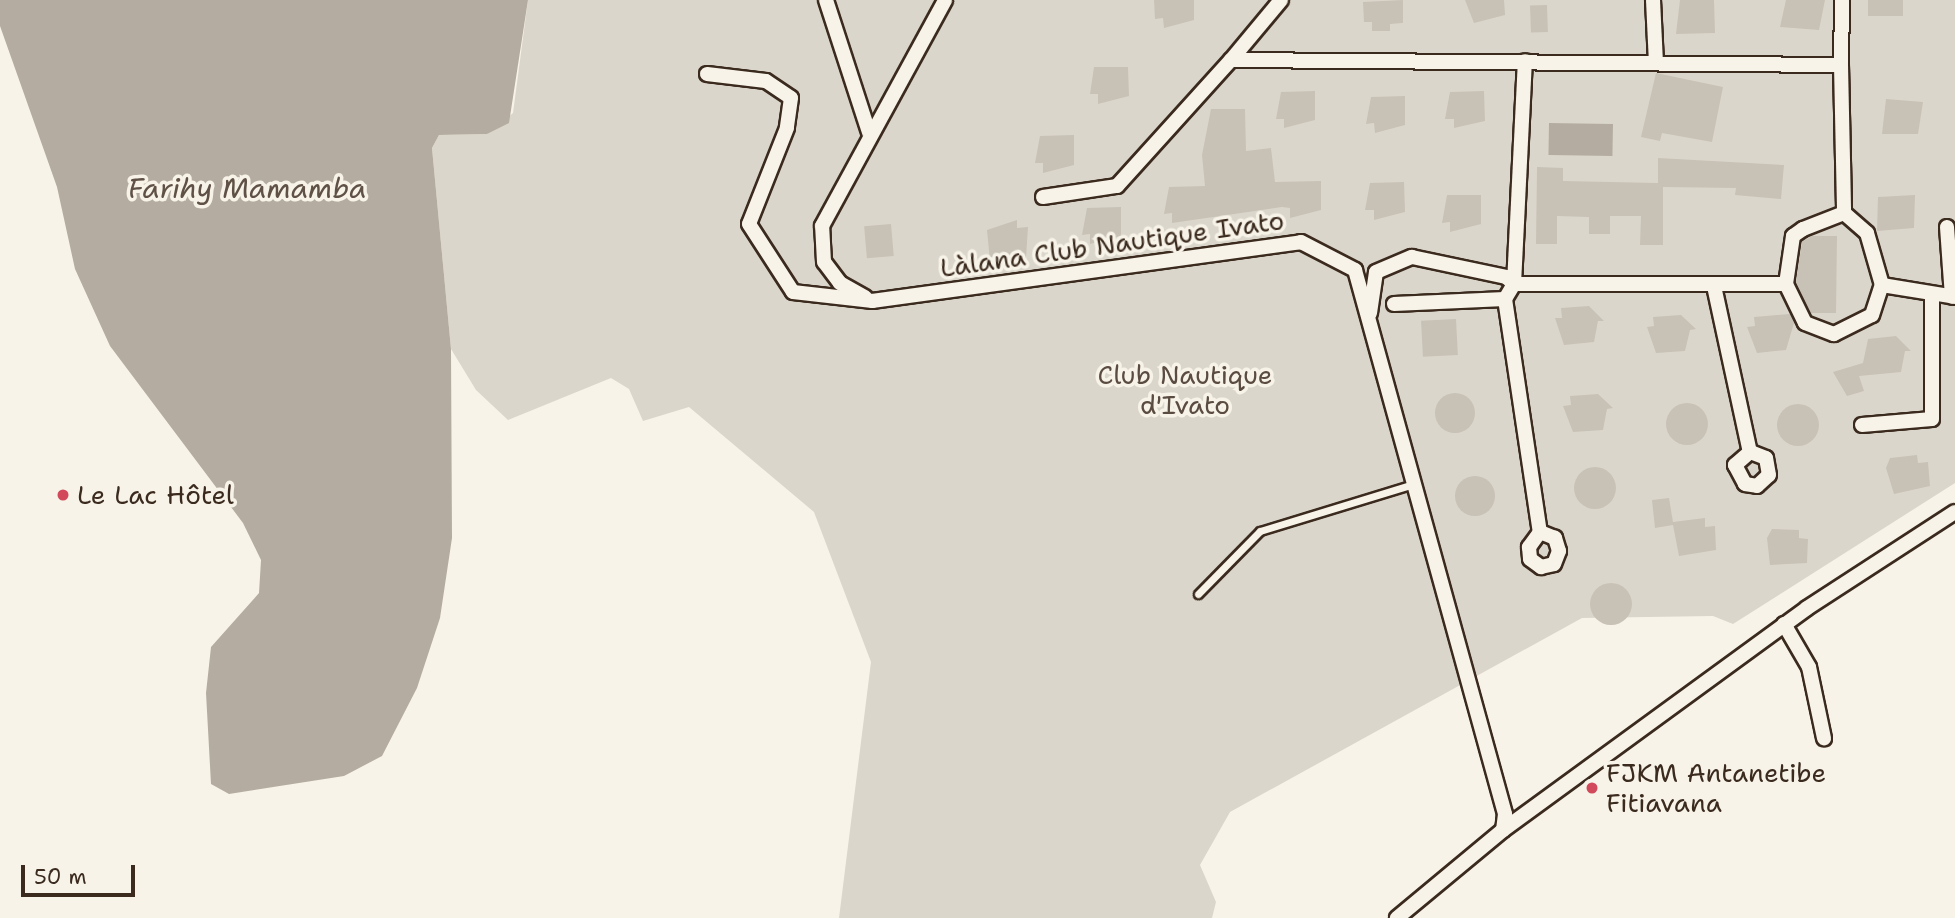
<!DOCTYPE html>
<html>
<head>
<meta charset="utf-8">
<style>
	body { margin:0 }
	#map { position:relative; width:1955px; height:918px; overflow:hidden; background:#f7f3e8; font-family:"Shantell Sans",sans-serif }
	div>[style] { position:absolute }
	.green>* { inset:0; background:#dbd6cb }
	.water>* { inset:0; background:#b4aca0; transform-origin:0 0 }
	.building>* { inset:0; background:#c8c1b6; transform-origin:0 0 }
	.round { border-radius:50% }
	.roads { filter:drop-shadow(2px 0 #3b2a1e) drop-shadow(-2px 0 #3b2a1e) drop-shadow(0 2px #3b2a1e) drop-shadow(0 -2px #3b2a1e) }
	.lane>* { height:7px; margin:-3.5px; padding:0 3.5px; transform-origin:3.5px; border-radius:3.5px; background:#f7f3e8 }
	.street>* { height:14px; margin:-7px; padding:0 7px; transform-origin:7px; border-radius:7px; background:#f7f3e8 }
	.dots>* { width:19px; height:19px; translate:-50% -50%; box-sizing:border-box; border:4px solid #f7f3e8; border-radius:50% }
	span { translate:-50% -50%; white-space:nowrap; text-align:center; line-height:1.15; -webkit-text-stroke:7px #f7f3e8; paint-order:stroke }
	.street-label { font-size:26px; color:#3b2a1e }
	.park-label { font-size:26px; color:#5b4c41 }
	.poi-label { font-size:26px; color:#3b2a1e }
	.left { translate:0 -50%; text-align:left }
	.water-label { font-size:28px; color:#5f5145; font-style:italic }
	.scale { position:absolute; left:21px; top:865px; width:114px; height:32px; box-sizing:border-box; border:4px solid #3b2a1e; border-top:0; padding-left:9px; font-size:21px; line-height:24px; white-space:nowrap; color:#3b2a1e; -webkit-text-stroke:5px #f7f3e8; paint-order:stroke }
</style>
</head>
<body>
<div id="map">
	<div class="green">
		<div style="clip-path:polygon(528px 0,1955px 0,1955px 483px,1733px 624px,1713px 616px,1582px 618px,1230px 812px,1200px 865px,1216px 902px,1212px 918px,839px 918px,871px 662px,814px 512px,689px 407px,643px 421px,629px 389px,611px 378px,508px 420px,476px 390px,451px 349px,432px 148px,439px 135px,487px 134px,513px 113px)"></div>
	</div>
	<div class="water">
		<div style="clip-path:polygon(0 0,528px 0,509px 123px,487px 134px,439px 135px,432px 148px,451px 349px,452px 538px,440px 618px,417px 688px,382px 756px,344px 776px,229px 794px,211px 784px,206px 693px,211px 647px,259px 593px,261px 560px,243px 523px,110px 346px,75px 269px,57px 187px,0 26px)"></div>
		<div style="left:1549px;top:123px;width:64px;height:32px;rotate:1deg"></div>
	</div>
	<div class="building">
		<div style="clip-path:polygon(1154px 0,1194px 0,1194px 20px,1164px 28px,1163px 18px,1155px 19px)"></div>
		<div style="clip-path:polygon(1403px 0,1403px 23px,1390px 24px,1390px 31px,1372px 31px,1372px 22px,1364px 22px,1363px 2px)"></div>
		<div style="clip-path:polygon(1465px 0,1504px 0,1505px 15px,1474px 23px)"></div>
		<div style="clip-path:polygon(1680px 0,1714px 0,1715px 33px,1676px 34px)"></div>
		<div style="clip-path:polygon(1786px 0,1825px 0,1819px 30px,1780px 27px)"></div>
		<div style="left:1868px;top:0;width:35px;height:16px"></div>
		<div style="left:1547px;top:5px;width:27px;height:17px;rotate:88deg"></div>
		<div style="clip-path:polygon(1094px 67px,1128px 67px,1129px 96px,1098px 104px,1098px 94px,1090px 94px)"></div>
		<div style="clip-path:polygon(1656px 73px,1723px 87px,1712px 142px,1662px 133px,1660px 141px,1641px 137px)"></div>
		<div style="clip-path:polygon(1315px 91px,1315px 120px,1284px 128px,1284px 119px,1276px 119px,1281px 92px)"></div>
		<div style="clip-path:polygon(1484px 91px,1485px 121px,1454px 128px,1454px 119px,1445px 119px,1450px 92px)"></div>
		<div style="clip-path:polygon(1405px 96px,1405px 125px,1375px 133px,1374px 123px,1366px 124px,1371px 97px)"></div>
		<div style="clip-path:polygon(1886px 99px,1923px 102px,1918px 134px,1882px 134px)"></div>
		<div style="clip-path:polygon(1211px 109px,1245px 109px,1246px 151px,1271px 148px,1275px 182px,1321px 181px,1321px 210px,1290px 218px,1290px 208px,1282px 207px,1172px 223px,1172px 213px,1164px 214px,1169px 187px,1205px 186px,1202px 155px)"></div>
		<div style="clip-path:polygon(1074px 135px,1074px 165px,1043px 173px,1043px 163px,1035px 163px,1040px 136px)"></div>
		<div style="clip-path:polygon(1658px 158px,1784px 165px,1781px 199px,1735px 195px,1736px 188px,1663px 187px,1663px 245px,1640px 245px,1641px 216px,1610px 216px,1610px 234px,1589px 234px,1589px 217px,1557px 216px,1557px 244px,1536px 244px,1537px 167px,1563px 168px,1563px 181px,1658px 183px)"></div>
		<div style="clip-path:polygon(1404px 182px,1405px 212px,1374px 220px,1374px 210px,1365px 210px,1370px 183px)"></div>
		<div style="clip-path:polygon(1447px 195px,1481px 195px,1481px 224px,1450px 232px,1450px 222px,1442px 223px)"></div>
		<div style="clip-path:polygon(1915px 195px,1914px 228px,1877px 231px,1878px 197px)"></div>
		<div style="clip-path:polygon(1121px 207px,1121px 236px,1090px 244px,1090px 234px,1082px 235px,1087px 208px)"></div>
		<div style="clip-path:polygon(1017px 220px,1017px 228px,1028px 227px,1026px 258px,990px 261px,987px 230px)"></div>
		<div style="left:891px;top:224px;width:32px;height:27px;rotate:85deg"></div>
		<div style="clip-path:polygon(1812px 236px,1837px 236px,1836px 313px,1811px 313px,1796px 282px,1802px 242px)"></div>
		<div style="clip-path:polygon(1589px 306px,1604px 321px,1598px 321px,1594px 342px,1564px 345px,1555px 318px,1562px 318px,1561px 308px)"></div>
		<div style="clip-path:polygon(1790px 314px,1794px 323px,1786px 350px,1757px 353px,1747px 327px,1755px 326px,1754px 317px)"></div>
		<div style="clip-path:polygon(1681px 315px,1696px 329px,1690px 330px,1685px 351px,1656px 353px,1647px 327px,1654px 326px,1653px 317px)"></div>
		<div style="left:1456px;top:319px;width:36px;height:35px;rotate:87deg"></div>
		<div style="clip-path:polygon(1896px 336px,1911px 351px,1905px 351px,1901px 372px,1859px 376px,1864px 391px,1847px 396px,1833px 372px,1863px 363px,1868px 339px)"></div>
		<div class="round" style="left:1435px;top:393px;width:40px;height:40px"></div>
		<div style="clip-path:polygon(1598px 394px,1613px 408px,1607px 409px,1603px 430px,1573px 432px,1563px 406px,1571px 405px,1570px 396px)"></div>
		<div class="round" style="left:1666px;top:403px;width:42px;height:42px"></div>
		<div class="round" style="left:1777px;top:404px;width:42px;height:42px"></div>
		<div style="clip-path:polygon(1917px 455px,1918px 463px,1928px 462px,1930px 486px,1894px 494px,1886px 468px,1890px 458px)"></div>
		<div class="round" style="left:1574px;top:467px;width:42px;height:42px"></div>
		<div class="round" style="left:1455px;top:476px;width:40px;height:40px"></div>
		<div style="clip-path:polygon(1669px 498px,1673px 522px,1705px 518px,1705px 527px,1715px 526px,1716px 550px,1679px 556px,1673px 525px,1655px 528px,1652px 500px)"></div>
		<div style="clip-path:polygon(1772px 529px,1799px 530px,1799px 538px,1808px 539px,1807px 563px,1770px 565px,1767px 538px)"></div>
		<div class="round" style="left:1590px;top:583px;width:42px;height:42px"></div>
	</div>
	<div class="roads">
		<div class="lane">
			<div style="left:1198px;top:594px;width:88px;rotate:-45.5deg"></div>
			<div style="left:1260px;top:531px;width:161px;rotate:-17deg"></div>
		</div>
		<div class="street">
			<div style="left:826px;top:0;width:139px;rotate:72deg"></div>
			<div style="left:1653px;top:0;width:63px;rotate:87.3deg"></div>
			<div style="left:1231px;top:60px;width:78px;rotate:-50.2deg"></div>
			<div style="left:1841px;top:65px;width:65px;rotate:-89.1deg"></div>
			<div style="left:707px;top:74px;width:59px;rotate:6.8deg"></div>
			<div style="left:766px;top:81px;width:30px;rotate:34deg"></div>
			<div style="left:791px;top:98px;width:30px;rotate:98deg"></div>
			<div style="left:787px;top:128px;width:103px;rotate:111.6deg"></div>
			<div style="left:749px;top:224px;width:81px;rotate:57.1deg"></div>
			<div style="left:793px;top:292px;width:80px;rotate:6.5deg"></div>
			<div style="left:872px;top:301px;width:433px;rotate:-7.8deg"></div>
			<div style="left:1301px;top:242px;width:61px;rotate:27.4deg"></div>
			<div style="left:1355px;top:270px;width:564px;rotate:74.58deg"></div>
			<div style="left:1505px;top:814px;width:16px;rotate:97deg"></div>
			<div style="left:1503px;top:830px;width:138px;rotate:140.3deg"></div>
			<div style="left:1043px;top:197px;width:75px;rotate:-8.5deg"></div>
			<div style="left:1117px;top:186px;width:170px;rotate:-47.9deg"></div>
			<div style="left:1231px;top:60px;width:610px;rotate:0.47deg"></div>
			<div style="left:1841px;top:65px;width:148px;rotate:88.8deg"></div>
			<div style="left:1947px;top:227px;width:70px;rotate:85.9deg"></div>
			<div style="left:1882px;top:285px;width:74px;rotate:9.3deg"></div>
			<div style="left:1714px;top:286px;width:170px;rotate:77.8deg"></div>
			<div style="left:1750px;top:452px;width:20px;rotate:139deg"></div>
			<div style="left:1735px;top:465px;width:21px;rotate:62deg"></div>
			<div style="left:1745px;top:484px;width:12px;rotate:9deg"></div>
			<div style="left:1757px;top:486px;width:16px;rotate:-43deg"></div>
			<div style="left:1769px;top:475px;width:17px;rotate:-100deg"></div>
			<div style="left:1766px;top:458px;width:17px;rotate:-159deg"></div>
			<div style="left:865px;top:297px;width:29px;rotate:-151deg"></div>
			<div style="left:840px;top:283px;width:26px;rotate:-127deg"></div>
			<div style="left:824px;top:262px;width:36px;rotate:-93deg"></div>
			<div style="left:822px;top:226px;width:257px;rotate:-61.4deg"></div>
			<div style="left:1505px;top:299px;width:236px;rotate:81.5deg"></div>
			<div style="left:1540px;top:532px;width:19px;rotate:126deg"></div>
			<div style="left:1529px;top:547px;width:12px;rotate:85deg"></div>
			<div style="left:1530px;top:559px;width:14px;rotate:36deg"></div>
			<div style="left:1541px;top:567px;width:13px;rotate:-13deg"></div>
			<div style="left:1554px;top:564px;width:14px;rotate:-69deg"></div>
			<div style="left:1559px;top:551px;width:14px;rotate:-107deg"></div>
			<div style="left:1555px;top:538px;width:16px;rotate:-158deg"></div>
			<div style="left:1394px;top:304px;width:111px;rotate:-2.6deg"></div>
			<div style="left:1505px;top:299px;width:17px;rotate:-59deg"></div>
			<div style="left:1514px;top:284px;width:272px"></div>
			<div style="left:1786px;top:284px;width:43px;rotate:64deg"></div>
			<div style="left:1805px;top:323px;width:31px;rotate:21deg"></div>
			<div style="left:1834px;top:334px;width:42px;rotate:-26.6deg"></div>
			<div style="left:1872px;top:315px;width:32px;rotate:-72deg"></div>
			<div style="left:1882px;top:285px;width:54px;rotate:-106.1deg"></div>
			<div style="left:1867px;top:233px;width:30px;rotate:-139deg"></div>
			<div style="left:1844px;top:213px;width:44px;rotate:158.7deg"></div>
			<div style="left:1803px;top:229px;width:12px;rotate:145deg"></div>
			<div style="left:1793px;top:236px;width:49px;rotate:98.3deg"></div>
			<div style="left:1370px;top:313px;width:41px;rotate:-81.7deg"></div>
			<div style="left:1376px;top:272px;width:39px;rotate:-23deg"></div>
			<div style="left:1412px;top:257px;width:96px;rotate:12deg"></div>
			<div style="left:1506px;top:277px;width:11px;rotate:41deg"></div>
			<div style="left:1514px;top:284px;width:223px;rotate:-87.2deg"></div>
			<div style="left:1862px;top:425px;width:70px;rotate:-4.9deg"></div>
			<div style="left:1932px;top:419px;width:122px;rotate:-90deg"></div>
			<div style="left:1784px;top:624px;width:50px;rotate:59.8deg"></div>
			<div style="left:1809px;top:667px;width:73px;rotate:78.1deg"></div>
			<div style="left:1503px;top:830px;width:376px;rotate:-36.1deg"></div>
			<div style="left:1807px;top:608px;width:176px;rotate:-33deg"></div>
		</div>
	</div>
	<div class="dots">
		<div style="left:63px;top:495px;background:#d1495b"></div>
		<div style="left:1592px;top:788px;background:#d1495b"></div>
	</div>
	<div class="street-label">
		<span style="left:1112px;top:244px;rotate:-8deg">Làlana Club Nautique Ivato</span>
	</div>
	<div class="park-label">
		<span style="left:1185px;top:390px">Club Nautique<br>d'Ivato</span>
	</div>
	<div class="poi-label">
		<span class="left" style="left:77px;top:495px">Le Lac Hôtel</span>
		<span class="left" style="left:1606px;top:788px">FJKM Antanetibe<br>Fitiavana</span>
	</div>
	<div class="water-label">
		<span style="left:247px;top:188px">Farihy Mamamba</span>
	</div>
	<div class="scale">50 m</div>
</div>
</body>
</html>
